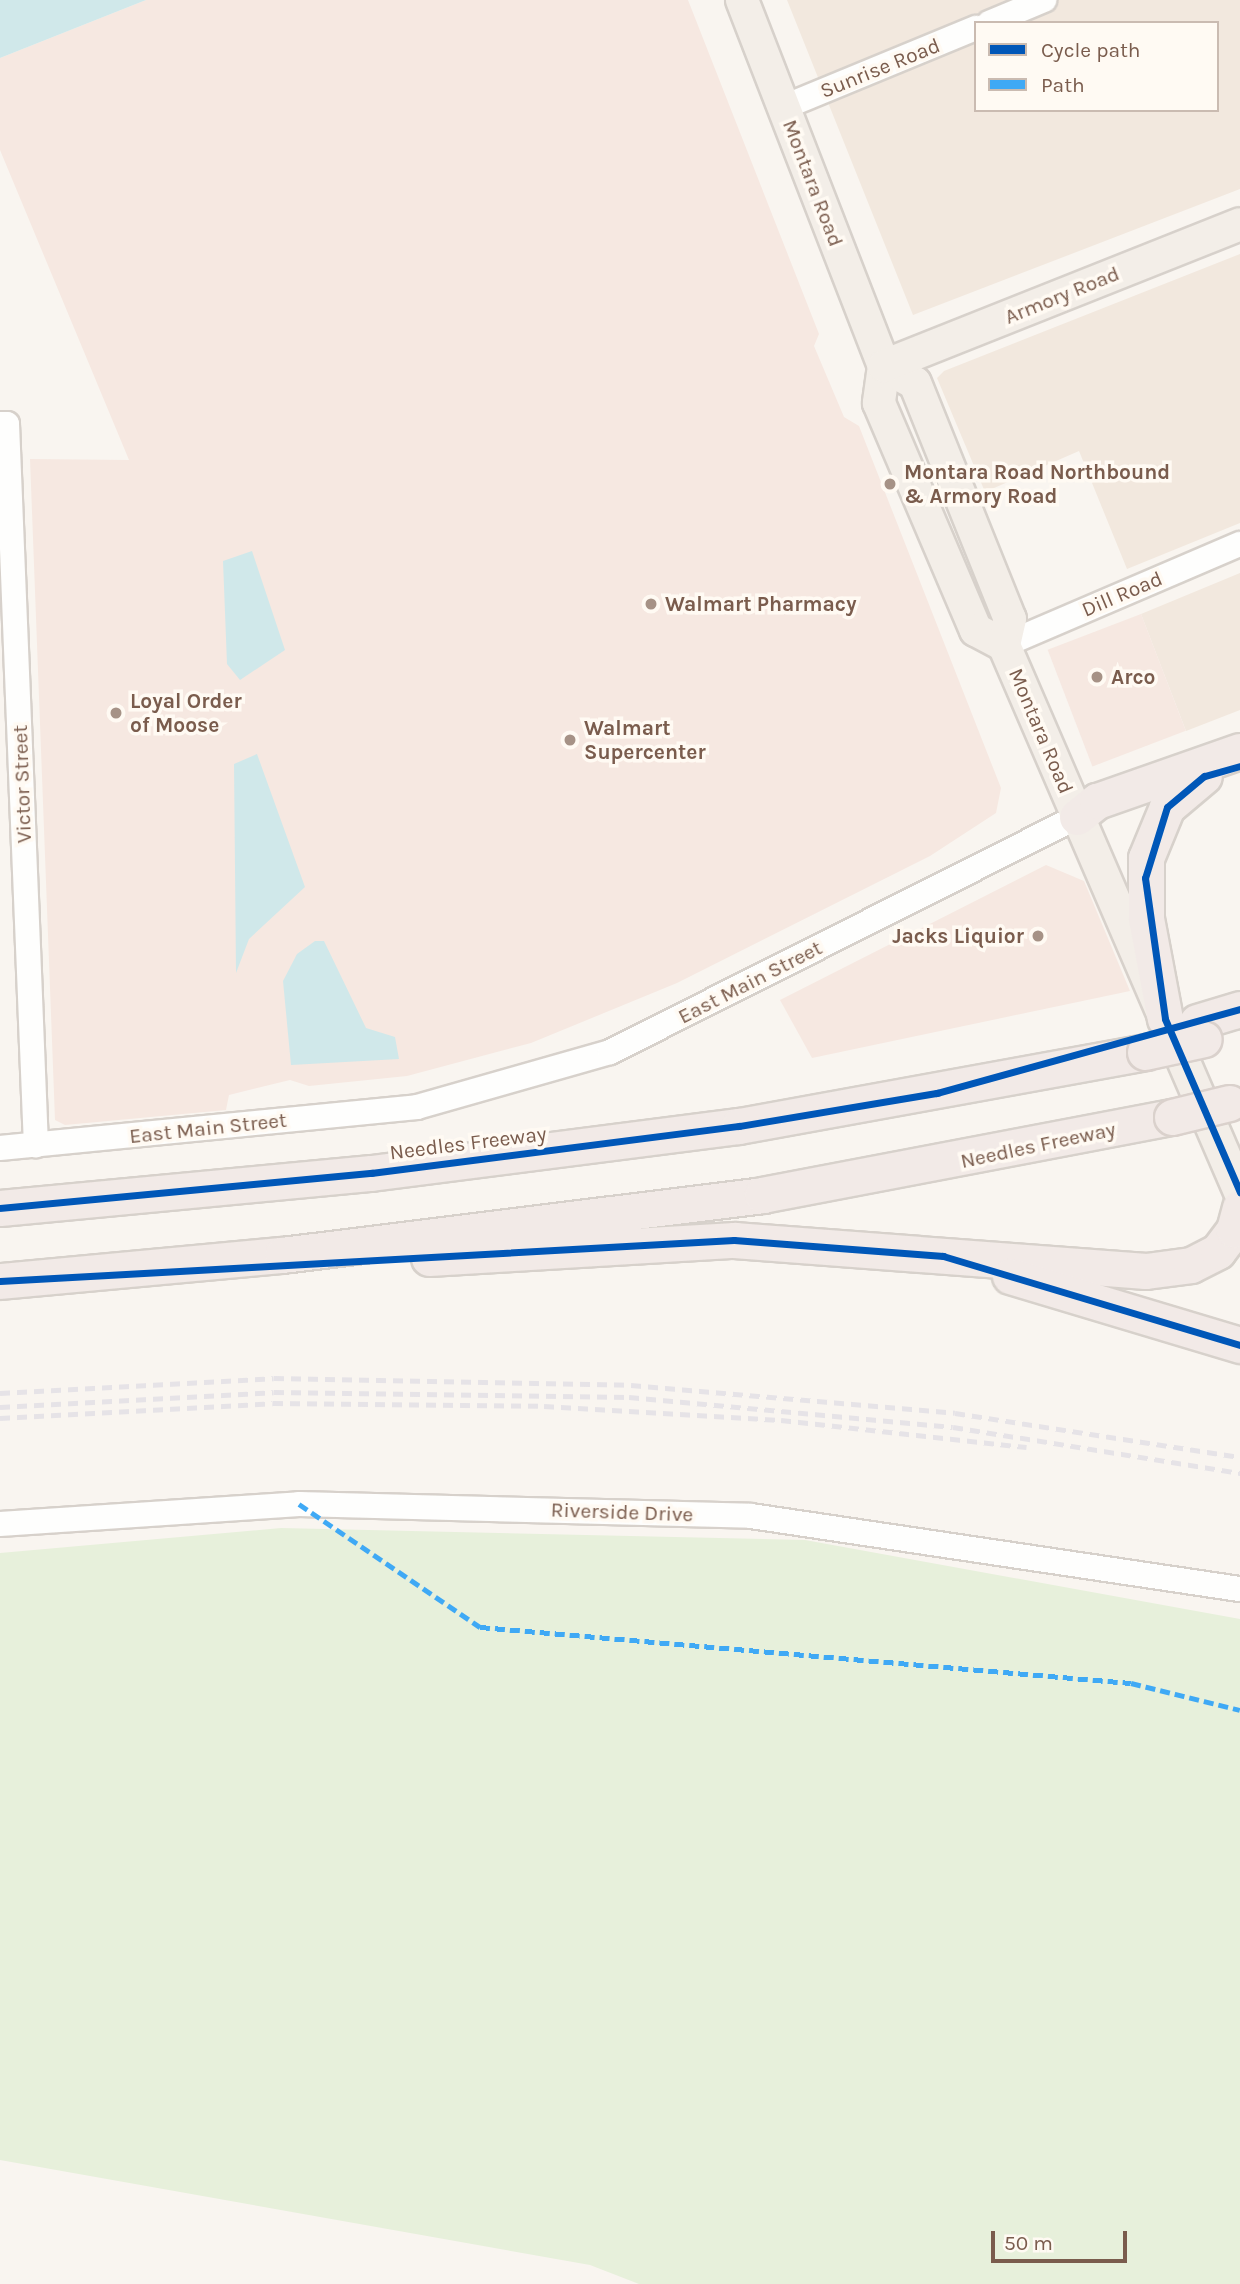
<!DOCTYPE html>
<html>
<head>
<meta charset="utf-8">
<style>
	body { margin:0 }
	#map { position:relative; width:1240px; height:2284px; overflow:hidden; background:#f9f5f0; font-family:Karla,sans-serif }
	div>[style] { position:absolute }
	.residential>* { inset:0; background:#f2e8de }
	.commercial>* { inset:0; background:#f6e8e1; transform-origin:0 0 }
	.green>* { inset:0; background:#e7f0db }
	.water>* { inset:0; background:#d0e8ea }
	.roads { filter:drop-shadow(2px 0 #d7d1cb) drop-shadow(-2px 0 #d7d1cb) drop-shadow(0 2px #d7d1cb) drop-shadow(0 -2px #d7d1cb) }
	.minor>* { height:24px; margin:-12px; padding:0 12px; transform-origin:12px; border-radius:12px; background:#fefefd }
	.major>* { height:32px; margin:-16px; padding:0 16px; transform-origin:16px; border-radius:16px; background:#f3eee8 }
	.highway>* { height:35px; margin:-17.5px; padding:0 17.5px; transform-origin:17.5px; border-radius:17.5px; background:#f2eae7 }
	.rail>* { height:5px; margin-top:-2.5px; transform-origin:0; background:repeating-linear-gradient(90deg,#e6e3e7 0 10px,transparent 0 17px) }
	.bridges { filter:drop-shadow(2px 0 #dad1cc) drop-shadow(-2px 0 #dad1cc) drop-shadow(0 2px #dad1cc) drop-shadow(0 -2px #dad1cc) }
	.highway-bridge>* { height:35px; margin:-17.5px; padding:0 17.5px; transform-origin:17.5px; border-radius:17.5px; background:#f2eae7 }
	.quiet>* { height:5px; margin-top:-2.5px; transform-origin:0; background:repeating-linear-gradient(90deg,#3fa9f5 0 10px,transparent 0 15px) }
	.cycleway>* { height:7px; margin:-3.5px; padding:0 3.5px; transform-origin:3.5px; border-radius:3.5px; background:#0057b8 }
	.dots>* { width:19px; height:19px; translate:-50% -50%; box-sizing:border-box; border:4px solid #fffaf3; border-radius:50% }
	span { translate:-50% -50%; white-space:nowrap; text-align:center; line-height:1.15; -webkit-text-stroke:7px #fffaf3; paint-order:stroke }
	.street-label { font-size:21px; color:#7a5c4d }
	.poi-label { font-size:21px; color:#7a5c4d; font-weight:700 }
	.left { translate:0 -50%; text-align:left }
	.right { translate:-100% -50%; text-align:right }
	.legend { position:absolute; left:974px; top:21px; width:245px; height:91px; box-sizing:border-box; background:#fffaf3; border:2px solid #cabbb1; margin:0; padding:9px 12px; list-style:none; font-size:21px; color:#7a5c4d }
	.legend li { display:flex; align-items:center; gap:14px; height:35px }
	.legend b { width:35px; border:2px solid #cabbb1 }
	.scale { position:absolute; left:991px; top:2231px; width:136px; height:32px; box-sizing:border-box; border:4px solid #7a5c4d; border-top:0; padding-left:9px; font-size:21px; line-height:24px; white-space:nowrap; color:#7a5c4d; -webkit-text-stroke:5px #fffaf3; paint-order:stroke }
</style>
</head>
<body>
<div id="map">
	<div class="residential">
		<div style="clip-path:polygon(evenodd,787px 0,1240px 0,1240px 189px,913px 315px,787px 0,976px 23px,1217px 23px,1217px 110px,976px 110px,976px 23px)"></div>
		<div style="clip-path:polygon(1240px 254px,1240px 523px,1127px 569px,1079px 451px,985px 492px,937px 378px,944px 371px)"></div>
		<div style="clip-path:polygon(1240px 573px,1240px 710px,1186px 731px,1141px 614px)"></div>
	</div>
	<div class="commercial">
		<div style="clip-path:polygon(146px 0,688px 0,819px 334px,814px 346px,844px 417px,859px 426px,1001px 788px,996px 813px,930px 856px,677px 983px,531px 1043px,407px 1076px,309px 1086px,290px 1080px,229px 1095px,226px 1110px,65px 1125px,55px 1120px,30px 459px,129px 460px,0 150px,0 58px)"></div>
		<div style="left:1141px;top:614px;width:125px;height:100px;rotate:69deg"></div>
		<div style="clip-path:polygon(1046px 865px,1084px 881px,1130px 991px,812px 1058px,780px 1000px)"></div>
	</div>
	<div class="green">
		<div style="clip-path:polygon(281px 1528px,805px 1540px,1240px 1619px,1240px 2284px,639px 2284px,590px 2265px,0 2160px,0 1553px)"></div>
	</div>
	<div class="water">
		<div style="clip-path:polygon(0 0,146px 0,0 58px)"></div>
		<div style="clip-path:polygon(252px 551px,285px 650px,240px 680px,227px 664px,223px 561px)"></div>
		<div style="clip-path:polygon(257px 754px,305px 887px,249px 939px,236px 973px,234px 764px)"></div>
		<div style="clip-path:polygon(315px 941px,324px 941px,366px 1028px,395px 1037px,399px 1059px,291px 1065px,283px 981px,297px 954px)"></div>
	</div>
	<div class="roads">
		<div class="minor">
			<div style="left:989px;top:23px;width:60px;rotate:-22.7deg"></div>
			<div style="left:784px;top:107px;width:208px;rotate:-22.4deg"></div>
			<div style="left:0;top:424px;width:7px"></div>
			<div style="left:7px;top:424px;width:722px;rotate:87.7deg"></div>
			<div style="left:1004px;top:645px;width:257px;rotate:-23.2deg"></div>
			<div style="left:0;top:1148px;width:419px;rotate:-5.6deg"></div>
			<div style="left:417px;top:1107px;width:201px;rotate:-15.9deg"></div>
			<div style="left:610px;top:1052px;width:523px;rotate:-26.71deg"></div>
			<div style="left:0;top:1524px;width:300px;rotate:-3.8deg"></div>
			<div style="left:299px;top:1504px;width:452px;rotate:1.5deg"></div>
			<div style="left:751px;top:1516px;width:494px;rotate:8.5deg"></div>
		</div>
		<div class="major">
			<div style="left:742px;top:0;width:393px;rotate:68.8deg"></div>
			<div style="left:884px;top:366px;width:37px;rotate:98deg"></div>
			<div style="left:879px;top:403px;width:247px;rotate:66.9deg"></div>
			<div style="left:976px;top:630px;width:32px;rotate:28deg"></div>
			<div style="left:884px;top:366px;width:35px;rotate:29deg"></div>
			<div style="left:915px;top:383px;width:254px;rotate:68.1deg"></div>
			<div style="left:1010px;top:619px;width:27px;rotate:103deg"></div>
			<div style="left:1004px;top:645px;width:596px;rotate:66.66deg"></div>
			<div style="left:884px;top:366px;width:383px;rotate:-21.7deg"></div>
		</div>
		<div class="highway">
			<div style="left:1077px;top:817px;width:26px;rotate:-39deg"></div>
			<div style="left:1097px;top:801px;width:151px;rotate:-19.3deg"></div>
			<div style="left:1165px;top:1019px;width:103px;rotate:-100.7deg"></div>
			<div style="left:1146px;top:918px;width:60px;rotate:-90deg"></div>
			<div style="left:1146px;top:858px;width:55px;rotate:-67.6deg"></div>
			<div style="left:1167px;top:807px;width:48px;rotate:-40deg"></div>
			<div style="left:1197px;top:1022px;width:45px;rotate:-16.8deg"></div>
			<div style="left:0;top:1208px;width:373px;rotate:-5.4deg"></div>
			<div style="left:371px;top:1173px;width:371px;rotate:-7.3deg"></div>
			<div style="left:739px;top:1126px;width:413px;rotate:-10.3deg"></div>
			<div style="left:429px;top:1258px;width:306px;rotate:-3.4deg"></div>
			<div style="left:734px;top:1240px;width:413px;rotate:4.3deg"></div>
			<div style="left:1146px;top:1271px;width:45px;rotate:-7.6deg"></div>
			<div style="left:1191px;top:1265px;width:30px;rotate:-27deg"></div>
			<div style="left:1218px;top:1251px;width:26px;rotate:-53deg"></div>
			<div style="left:1234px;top:1230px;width:23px;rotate:-75deg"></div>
			<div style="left:1010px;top:1276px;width:240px;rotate:16.7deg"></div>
			<div style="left:0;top:1281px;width:283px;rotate:-5.3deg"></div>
			<div style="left:282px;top:1255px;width:484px;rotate:-7.1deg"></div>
			<div style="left:762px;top:1195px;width:417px;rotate:-10.8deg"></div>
		</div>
	</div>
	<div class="rail">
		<div style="left:0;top:1393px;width:274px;rotate:-3.1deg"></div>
		<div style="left:274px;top:1378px;width:357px;rotate:1.1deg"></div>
		<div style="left:631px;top:1385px;width:325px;rotate:4.9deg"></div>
		<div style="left:955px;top:1413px;width:288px;rotate:8.8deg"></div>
		<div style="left:0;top:1407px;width:274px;rotate:-3.1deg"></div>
		<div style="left:274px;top:1392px;width:355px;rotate:0.8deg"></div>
		<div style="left:629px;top:1397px;width:325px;rotate:5.3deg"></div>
		<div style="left:953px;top:1427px;width:291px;rotate:9.1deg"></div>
		<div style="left:0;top:1418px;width:273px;rotate:-3.1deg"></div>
		<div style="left:273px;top:1403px;width:271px;rotate:0.6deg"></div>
		<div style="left:544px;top:1406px;width:237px;rotate:3.4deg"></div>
		<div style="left:781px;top:1420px;width:247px;rotate:6.3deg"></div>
	</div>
	<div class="bridges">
		<div class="highway-bridge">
			<div style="left:1145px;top:1052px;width:60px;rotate:-12.4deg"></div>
			<div style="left:1172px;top:1117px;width:59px;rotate:-13.8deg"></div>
		</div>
	</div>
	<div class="quiet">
		<div style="left:299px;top:1504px;width:219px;rotate:34.2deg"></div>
		<div style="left:480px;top:1627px;width:653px;rotate:4.92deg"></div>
		<div style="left:1131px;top:1683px;width:112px;rotate:13.9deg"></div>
	</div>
	<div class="cycleway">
		<div style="left:1240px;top:766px;width:37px;rotate:164deg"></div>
		<div style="left:1204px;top:776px;width:48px;rotate:140deg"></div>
		<div style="left:1167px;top:807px;width:74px;rotate:107.2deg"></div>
		<div style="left:1145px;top:878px;width:142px;rotate:81.9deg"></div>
		<div style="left:1165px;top:1019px;width:189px;rotate:66.6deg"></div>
		<div style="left:0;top:1208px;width:373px;rotate:-5.4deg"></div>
		<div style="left:371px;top:1173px;width:371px;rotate:-7.3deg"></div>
		<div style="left:739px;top:1126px;width:201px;rotate:-9.5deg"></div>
		<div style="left:937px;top:1093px;width:314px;rotate:-15.5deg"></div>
		<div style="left:0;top:1281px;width:735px;rotate:-3.2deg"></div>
		<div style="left:734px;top:1240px;width:210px;rotate:4.4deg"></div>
		<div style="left:943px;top:1256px;width:310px;rotate:16.7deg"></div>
	</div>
	<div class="dots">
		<div style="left:890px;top:484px;background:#a69286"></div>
		<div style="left:651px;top:604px;background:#a69286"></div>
		<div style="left:1097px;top:677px;background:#a69286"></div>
		<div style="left:116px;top:713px;background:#a69286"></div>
		<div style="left:570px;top:740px;background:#a69286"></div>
		<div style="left:1038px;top:936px;background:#a69286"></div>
	</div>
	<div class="street-label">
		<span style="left:880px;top:68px;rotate:-22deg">Sunrise Road</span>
		<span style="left:813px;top:183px;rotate:69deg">Montara Road</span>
		<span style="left:1062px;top:295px;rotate:-22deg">Armory Road</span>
		<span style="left:1122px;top:594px;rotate:-23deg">Dill Road</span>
		<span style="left:1041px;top:731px;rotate:67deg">Montara Road</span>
		<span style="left:22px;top:784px;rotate:-92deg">Victor Street</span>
		<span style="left:750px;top:982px;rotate:-27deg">East Main Street</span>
		<span style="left:208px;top:1128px;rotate:-6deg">East Main Street</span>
		<span style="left:468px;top:1143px;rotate:-7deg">Needles Freeway</span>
		<span style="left:1038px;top:1145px;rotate:-12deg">Needles Freeway</span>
		<span style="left:622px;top:1512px;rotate:2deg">Riverside Drive</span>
	</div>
	<div class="poi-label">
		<span class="left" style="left:904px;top:484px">Montara Road Northbound<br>&amp; Armory Road</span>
		<span class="left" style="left:665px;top:604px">Walmart Pharmacy</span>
		<span class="left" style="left:1111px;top:677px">Arco</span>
		<span class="left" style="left:130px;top:713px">Loyal Order<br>of Moose</span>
		<span class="left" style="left:584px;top:740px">Walmart<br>Supercenter</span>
		<span class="right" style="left:1024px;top:936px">Jacks Liquior</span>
	</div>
	<ul class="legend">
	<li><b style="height:9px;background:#0057b8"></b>Cycle path</li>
	<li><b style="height:9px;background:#3fa9f5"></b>Path</li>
	</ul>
	<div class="scale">50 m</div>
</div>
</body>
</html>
